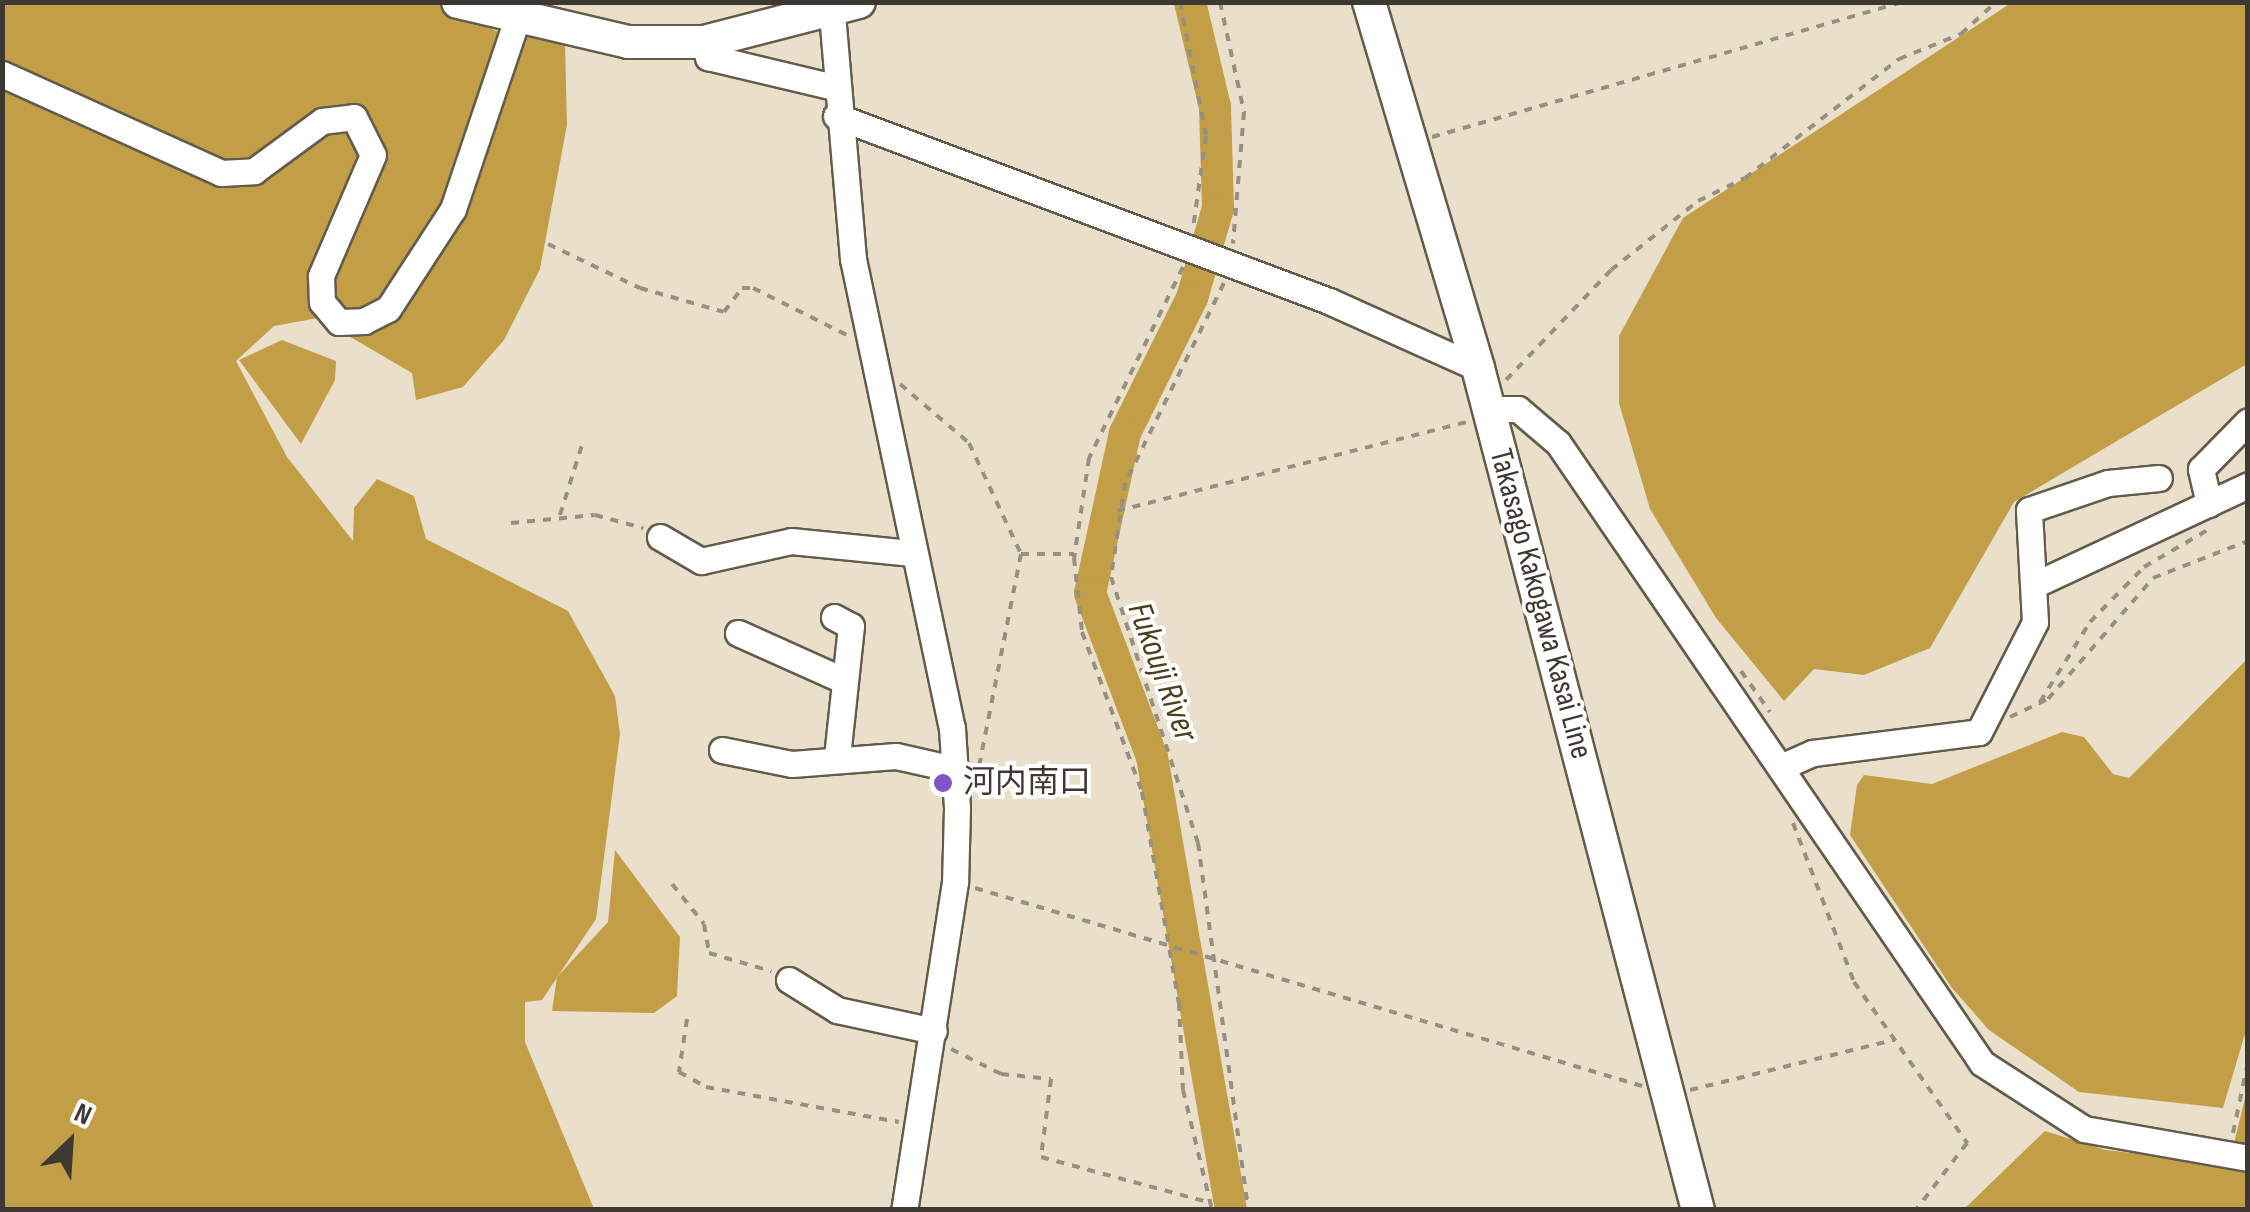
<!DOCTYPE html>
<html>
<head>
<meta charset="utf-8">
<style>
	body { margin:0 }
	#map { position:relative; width:2250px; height:1212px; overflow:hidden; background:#e9dfcb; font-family:"Sofia Sans Condensed","Noto Sans JP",sans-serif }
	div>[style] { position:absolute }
	.forest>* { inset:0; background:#c29e47 }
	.river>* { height:32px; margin:-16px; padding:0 16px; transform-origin:16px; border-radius:16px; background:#c29e47 }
	.path>* { height:4px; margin-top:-2px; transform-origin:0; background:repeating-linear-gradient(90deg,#979081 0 8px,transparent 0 16px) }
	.roads { filter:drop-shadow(2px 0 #645c4b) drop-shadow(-2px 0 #645c4b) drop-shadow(0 2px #645c4b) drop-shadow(0 -2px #645c4b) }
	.minor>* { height:25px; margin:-12.5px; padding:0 12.5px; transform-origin:12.5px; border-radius:12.5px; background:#fff }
	.major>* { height:32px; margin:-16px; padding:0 16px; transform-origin:16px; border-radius:16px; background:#fff }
	.dots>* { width:28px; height:28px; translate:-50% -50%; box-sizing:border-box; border:5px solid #fff; border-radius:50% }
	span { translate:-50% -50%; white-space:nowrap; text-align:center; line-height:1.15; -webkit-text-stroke:8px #fff; paint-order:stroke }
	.street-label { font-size:32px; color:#3d3931 }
	.poi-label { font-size:32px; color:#3d3931 }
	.left { translate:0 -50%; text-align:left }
	.water-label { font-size:35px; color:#4e3f1a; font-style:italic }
	.frame { position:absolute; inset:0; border:5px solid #3d3931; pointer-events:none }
	.north { position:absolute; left:20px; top:1092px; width:100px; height:100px; -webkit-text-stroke:8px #fff; paint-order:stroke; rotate:25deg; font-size:28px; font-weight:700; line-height:40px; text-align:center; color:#3d3931 }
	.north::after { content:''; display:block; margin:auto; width:35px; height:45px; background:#3d3931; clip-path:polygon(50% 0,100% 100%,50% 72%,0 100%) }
</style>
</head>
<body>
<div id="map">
	<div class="forest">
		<div style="clip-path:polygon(2px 3px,436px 3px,496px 31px,565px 43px,567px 125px,540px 269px,504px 340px,463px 387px,416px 400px,412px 373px,318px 318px,274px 326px,236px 361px,287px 457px,353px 541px,354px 508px,377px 479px,414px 496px,426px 539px,568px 611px,615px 696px,620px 734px,596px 919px,542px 1000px,525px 1002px,525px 1042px,594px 1209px,3px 1209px)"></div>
		<div style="clip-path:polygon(2011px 3px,2247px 3px,2247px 364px,2014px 502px,1930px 648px,1864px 675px,1814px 669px,1784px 701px,1716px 618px,1650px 509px,1619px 403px,1619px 336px,1683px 218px)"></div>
		<div style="clip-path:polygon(282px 340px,336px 361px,335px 380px,301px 444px,239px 360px)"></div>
		<div style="clip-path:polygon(2247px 659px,2247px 1027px,2223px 1108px,2079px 1092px,1989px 1030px,1952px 988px,1850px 835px,1857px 785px,1864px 775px,1932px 784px,2062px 732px,2084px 737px,2113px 774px,2129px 778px)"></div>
		<div style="clip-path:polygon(615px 850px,680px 937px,677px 996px,654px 1013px,552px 1011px,557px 977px,608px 922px)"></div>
		<div style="clip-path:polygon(2247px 1090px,2247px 1209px,1963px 1210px,2045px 1131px,2106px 1150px,2229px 1164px)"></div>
	</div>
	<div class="river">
		<div style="left:1190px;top:2px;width:108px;rotate:76.6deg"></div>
		<div style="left:1215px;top:107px;width:101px;rotate:88.3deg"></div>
		<div style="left:1218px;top:208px;width:94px;rotate:106.1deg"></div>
		<div style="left:1192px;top:298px;width:151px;rotate:116.4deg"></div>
		<div style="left:1125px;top:433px;width:164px;rotate:102.3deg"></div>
		<div style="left:1090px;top:593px;width:175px;rotate:69.3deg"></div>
		<div style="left:1152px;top:757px;width:460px;rotate:80.1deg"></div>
	</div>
	<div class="path">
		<div style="left:1180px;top:2px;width:136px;rotate:79deg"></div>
		<div style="left:1206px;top:136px;width:94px;rotate:98deg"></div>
		<div style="left:1220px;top:2px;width:113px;rotate:77.7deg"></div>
		<div style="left:1244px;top:112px;width:132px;rotate:94.8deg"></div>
		<div style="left:1432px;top:137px;width:490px;rotate:-16deg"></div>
		<div style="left:548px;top:244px;width:102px;rotate:25.6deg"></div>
		<div style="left:640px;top:288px;width:87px;rotate:15.9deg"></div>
		<div style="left:724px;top:312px;width:30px;rotate:-53deg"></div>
		<div style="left:742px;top:288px;width:11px"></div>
		<div style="left:753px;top:288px;width:105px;rotate:26.6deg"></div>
		<div style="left:1183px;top:267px;width:213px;rotate:116.2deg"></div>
		<div style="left:1089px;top:458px;width:101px;rotate:98.5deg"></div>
		<div style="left:1074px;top:558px;width:74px;rotate:83.8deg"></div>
		<div style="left:1082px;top:632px;width:171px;rotate:69.4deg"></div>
		<div style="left:1142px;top:792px;width:214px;rotate:80.1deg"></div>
		<div style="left:1179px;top:1003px;width:87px;rotate:87.4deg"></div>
		<div style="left:1183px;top:1090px;width:123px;rotate:76.4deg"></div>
		<div style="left:1224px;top:283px;width:223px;rotate:116.3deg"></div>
		<div style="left:1125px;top:483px;width:95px;rotate:98.5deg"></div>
		<div style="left:1111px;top:577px;width:280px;rotate:71.9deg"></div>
		<div style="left:1198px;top:843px;width:370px;rotate:82.2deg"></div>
		<div style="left:1506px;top:380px;width:152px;rotate:-46.3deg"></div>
		<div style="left:1611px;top:270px;width:111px;rotate:-38.4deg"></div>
		<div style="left:1698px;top:201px;width:52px;rotate:-26.1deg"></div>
		<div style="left:1745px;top:178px;width:195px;rotate:-37.7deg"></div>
		<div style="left:1899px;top:59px;width:67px;rotate:-22deg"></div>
		<div style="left:1961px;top:34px;width:47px;rotate:-42.4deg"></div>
		<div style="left:900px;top:384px;width:91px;rotate:40.5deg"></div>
		<div style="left:969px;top:443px;width:123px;rotate:64.9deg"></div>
		<div style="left:1021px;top:554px;width:226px;rotate:101.2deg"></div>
		<div style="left:1117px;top:511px;width:360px;rotate:-14.3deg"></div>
		<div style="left:560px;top:515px;width:73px;rotate:-72.6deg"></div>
		<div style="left:511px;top:523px;width:84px;rotate:-5.4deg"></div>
		<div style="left:595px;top:515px;width:50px;rotate:15.2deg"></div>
		<div style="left:1021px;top:554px;width:53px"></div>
		<div style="left:1741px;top:671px;width:50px;rotate:54.7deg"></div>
		<div style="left:2040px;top:702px;width:94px;rotate:-58deg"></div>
		<div style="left:2090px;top:622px;width:77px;rotate:-45.5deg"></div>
		<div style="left:2144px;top:567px;width:78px;rotate:-30.2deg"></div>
		<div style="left:2010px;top:717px;width:42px;rotate:-25.3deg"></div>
		<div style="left:2048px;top:699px;width:160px;rotate:-49deg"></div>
		<div style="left:2153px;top:578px;width:102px;rotate:-21.3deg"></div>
		<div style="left:1793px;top:823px;width:170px;rotate:69deg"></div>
		<div style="left:1854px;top:982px;width:197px;rotate:54.9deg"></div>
		<div style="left:1967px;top:1143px;width:84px;rotate:127.3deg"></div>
		<div style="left:672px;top:884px;width:51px;rotate:51.3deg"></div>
		<div style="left:704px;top:924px;width:29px;rotate:80deg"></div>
		<div style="left:709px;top:953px;width:65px;rotate:16.2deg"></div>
		<div style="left:975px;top:888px;width:696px;rotate:16.53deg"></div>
		<div style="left:687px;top:1019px;width:54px;rotate:98.6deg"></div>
		<div style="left:679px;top:1072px;width:31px;rotate:29deg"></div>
		<div style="left:706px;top:1087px;width:196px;rotate:10.3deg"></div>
		<div style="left:951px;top:1049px;width:56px;rotate:26.6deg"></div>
		<div style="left:1001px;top:1074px;width:50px;rotate:5.7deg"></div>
		<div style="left:1051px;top:1079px;width:79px;rotate:97.3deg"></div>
		<div style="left:1041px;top:1157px;width:176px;rotate:15.1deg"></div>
		<div style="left:1690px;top:1090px;width:210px;rotate:-13.8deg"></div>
		<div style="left:2233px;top:1133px;width:73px;rotate:-78.1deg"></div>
	</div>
	<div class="roads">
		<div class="minor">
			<div style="left:831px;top:2px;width:258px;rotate:85.1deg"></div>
			<div style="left:853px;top:259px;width:479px;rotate:78.1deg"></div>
			<div style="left:952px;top:728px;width:80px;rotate:86.4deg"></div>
			<div style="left:957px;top:808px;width:74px;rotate:91.5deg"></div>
			<div style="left:955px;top:882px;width:332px;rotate:98.8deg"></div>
			<div style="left:704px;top:42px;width:16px;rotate:75deg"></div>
			<div style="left:708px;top:57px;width:130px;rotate:13.4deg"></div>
			<div style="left:2px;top:74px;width:240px;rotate:24.3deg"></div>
			<div style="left:221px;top:173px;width:33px;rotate:-3deg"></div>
			<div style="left:254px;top:171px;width:84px;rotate:-36.3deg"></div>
			<div style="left:322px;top:121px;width:32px;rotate:-7deg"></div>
			<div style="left:354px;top:117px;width:42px;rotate:63.4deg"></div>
			<div style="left:373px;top:155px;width:132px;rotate:113.3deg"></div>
			<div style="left:321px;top:276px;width:26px;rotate:88deg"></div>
			<div style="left:322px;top:302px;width:26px;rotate:50deg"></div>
			<div style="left:339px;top:322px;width:25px;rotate:-2deg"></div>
			<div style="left:364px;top:321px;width:27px;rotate:-27deg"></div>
			<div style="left:388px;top:309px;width:119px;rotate:-57deg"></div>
			<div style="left:453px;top:209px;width:197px;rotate:-71.4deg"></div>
			<div style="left:836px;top:116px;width:527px;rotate:20.57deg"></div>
			<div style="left:1329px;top:301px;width:163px;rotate:24.2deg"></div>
			<div style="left:1489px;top:409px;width:29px"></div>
			<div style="left:1518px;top:409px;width:52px;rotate:40.4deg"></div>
			<div style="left:1558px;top:443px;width:751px;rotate:55.63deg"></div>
			<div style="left:1982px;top:1063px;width:121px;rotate:32.9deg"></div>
			<div style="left:2084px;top:1129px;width:167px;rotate:10deg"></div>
			<div style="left:2209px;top:504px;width:36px;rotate:-103deg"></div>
			<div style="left:2201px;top:469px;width:67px;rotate:-45.6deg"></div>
			<div style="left:660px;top:537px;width:48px;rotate:30.3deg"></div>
			<div style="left:701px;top:561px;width:92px;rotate:-12.5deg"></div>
			<div style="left:791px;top:541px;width:122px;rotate:5.7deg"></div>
			<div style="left:2034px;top:585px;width:236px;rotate:-25deg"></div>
			<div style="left:834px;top:617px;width:19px;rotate:28deg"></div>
			<div style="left:851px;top:626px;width:133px;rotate:96.1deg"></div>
			<div style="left:738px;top:633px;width:117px;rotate:24.2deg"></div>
			<div style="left:722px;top:750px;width:71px;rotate:11.3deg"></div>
			<div style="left:792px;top:764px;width:104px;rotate:-4.4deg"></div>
			<div style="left:896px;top:756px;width:59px;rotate:12.6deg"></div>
			<div style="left:1781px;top:767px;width:35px;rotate:-24deg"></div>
			<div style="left:1813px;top:753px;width:167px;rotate:-7.2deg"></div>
			<div style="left:1979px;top:732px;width:123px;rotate:-63deg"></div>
			<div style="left:2035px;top:622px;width:112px;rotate:-93.1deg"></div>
			<div style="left:2029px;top:510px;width:83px;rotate:-18.9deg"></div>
			<div style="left:2108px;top:483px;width:51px;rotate:-5.6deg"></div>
			<div style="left:789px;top:980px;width:57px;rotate:32deg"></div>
			<div style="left:837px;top:1010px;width:99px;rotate:12.2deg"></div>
		</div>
		<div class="major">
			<div style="left:458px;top:2px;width:175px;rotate:13.2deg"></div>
			<div style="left:628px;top:42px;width:76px"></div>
			<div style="left:704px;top:42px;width:160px;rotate:-14.5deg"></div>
			<div style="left:1369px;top:2px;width:382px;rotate:73.4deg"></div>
			<div style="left:1478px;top:368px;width:870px;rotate:75.36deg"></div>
		</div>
	</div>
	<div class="dots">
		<div style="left:943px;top:783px;background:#7e53cc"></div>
	</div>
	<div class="street-label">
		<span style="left:1540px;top:604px;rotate:75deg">Takasago Kakogawa Kasai Line</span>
	</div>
	<div class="poi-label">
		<span class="left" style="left:963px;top:783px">河内南口</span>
	</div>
	<div class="water-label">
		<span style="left:1162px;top:672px;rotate:70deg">Fukouji River</span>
	</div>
	<div class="frame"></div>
	<div class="north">N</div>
</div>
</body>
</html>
